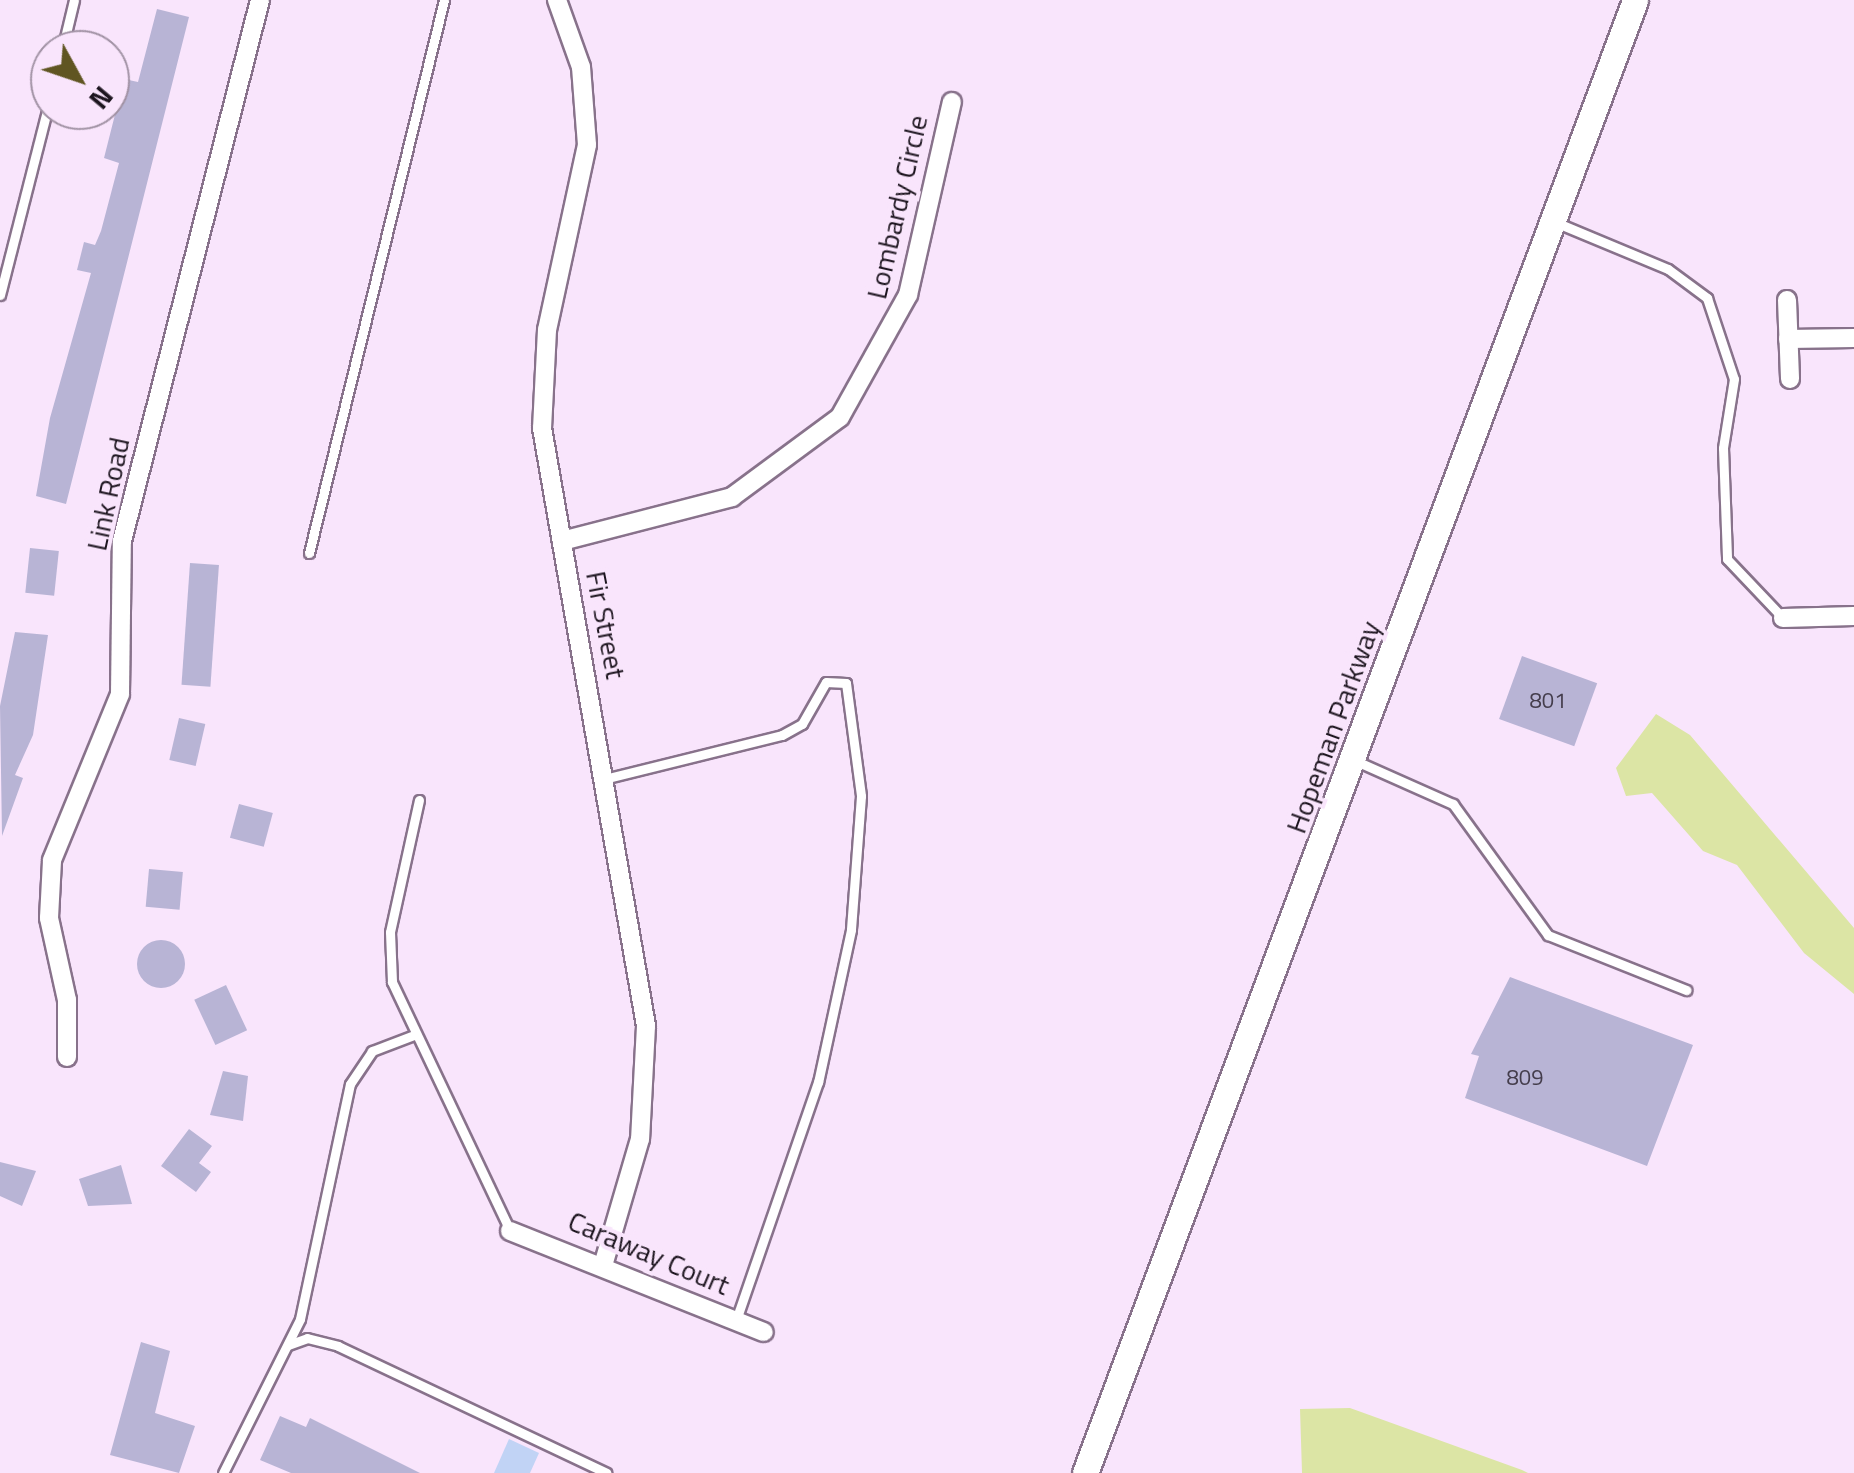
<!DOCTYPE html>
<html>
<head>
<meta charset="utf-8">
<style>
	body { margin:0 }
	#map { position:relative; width:1854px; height:1473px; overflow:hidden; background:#f9e5fc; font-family:"Titillium Web",sans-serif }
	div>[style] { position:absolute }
	.green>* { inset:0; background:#dce5a5 }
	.water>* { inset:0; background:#c1d3f5 }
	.building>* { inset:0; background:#b8b4d5; transform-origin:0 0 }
	.round { border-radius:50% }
	.roads { filter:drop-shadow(2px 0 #88728b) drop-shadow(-2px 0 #88728b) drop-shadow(0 2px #88728b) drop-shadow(0 -2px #88728b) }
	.service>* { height:9px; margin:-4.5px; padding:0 4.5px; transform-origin:4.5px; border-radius:4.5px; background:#fff }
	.minor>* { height:18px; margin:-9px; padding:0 9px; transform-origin:9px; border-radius:9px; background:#fff }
	.secondary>* { height:25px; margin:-12.5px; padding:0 12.5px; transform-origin:12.5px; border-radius:12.5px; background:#fff }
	span { translate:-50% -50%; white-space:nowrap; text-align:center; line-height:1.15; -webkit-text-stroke:8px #f9e5fc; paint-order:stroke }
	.number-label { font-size:22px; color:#443d4c }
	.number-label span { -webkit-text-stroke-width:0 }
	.street-label { font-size:28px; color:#1d151f }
	.north { position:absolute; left:30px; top:30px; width:100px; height:100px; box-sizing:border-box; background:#f9e5fc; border:2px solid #a192a4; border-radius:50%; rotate:130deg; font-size:28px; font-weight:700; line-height:40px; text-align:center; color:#1d151f }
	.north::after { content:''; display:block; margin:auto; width:35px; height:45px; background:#605522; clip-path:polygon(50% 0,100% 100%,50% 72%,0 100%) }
</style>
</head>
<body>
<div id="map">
	<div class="green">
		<div style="clip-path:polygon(1656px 714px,1690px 735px,1854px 928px,1854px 994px,1804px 953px,1737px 865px,1703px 851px,1652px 793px,1626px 796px,1616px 768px)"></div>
		<div style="clip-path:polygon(1350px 1408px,1522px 1470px,1528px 1473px,1302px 1473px,1300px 1409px)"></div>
	</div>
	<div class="water">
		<div style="clip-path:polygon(509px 1439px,539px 1453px,530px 1473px,494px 1473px)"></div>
	</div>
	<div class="building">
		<div style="clip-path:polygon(157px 9px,189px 17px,66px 504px,36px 496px,50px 418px,91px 273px,77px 270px,84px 242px,95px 245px,101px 231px,119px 163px,104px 158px,124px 79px,138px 82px)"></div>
		<div style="left:30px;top:548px;width:29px;height:45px;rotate:6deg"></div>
		<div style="left:190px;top:563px;width:29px;height:122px;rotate:4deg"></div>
		<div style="clip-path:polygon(15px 632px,48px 635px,33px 735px,15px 775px,23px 778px,2px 836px,0 706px)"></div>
		<div style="left:1522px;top:656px;width:80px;height:67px;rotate:20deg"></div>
		<div style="left:179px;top:718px;width:27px;height:43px;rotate:13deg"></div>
		<div style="left:239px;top:804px;width:35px;height:35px;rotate:15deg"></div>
		<div style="left:149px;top:869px;width:34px;height:38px;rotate:5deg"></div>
		<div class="round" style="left:137px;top:940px;width:48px;height:48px"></div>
		<div style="clip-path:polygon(1510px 977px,1693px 1045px,1647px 1166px,1465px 1098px,1479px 1056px,1471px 1054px)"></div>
		<div style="left:226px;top:985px;width:50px;height:35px;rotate:65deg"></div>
		<div style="clip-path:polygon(223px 1071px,248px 1076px,243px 1121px,210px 1115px)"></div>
		<div style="clip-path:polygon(189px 1129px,212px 1146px,199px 1163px,211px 1172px,196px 1192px,161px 1166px)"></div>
		<div style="clip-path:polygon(0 1162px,36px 1171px,22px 1206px,0 1196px)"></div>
		<div style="clip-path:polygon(121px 1165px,132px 1204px,88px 1206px,79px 1179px)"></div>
		<div style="clip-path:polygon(141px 1342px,170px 1351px,155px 1413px,195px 1426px,179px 1473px,110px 1455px)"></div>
		<div style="clip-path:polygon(280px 1416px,306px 1427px,310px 1418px,420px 1473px,291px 1473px,260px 1460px)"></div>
	</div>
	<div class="roads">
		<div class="service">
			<div style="left:62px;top:50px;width:51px;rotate:-76.5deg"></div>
			<div style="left:1555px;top:222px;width:122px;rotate:22.6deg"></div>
			<div style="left:1668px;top:269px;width:49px;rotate:36.6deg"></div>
			<div style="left:1707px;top:298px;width:85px;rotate:71.6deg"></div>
			<div style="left:1734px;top:379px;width:70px;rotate:99.1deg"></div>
			<div style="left:1723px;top:448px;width:111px;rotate:87.9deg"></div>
			<div style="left:1727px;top:559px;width:81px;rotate:46.5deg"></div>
			<div style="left:0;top:295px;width:202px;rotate:-75.7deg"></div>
			<div style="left:309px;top:553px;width:569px;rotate:-76.28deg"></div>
			<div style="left:1356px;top:761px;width:106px;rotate:23.9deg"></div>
			<div style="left:1453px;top:804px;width:162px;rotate:54.1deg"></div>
			<div style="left:1548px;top:935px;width:149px;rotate:21.7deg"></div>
			<div style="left:608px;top:778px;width:179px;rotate:-13.9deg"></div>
			<div style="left:782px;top:735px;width:23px;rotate:-29deg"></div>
			<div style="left:802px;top:724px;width:48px;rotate:-60.3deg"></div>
			<div style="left:826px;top:682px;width:20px;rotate:3deg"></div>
			<div style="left:846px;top:683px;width:114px;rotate:82.4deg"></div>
			<div style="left:861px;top:796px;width:134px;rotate:94.3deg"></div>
			<div style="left:851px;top:930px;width:156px;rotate:102.2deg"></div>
			<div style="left:818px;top:1082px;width:252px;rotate:109deg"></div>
			<div style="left:419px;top:800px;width:135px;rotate:102.4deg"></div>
			<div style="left:390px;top:932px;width:50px;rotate:87.7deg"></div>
			<div style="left:392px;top:982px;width:276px;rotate:64.6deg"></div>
			<div style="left:288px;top:1345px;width:20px;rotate:-20deg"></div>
			<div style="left:307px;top:1338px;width:32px;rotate:14deg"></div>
			<div style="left:338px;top:1346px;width:297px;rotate:25.3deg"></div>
			<div style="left:223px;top:1473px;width:172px;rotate:-63.4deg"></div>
			<div style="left:300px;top:1319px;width:240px;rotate:-78deg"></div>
			<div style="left:350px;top:1084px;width:40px;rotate:-56deg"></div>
			<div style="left:372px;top:1051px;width:45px;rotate:-20.9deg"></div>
		</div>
		<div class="minor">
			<div style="left:557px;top:0;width:71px;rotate:70.3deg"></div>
			<div style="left:581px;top:67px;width:78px;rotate:85.6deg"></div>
			<div style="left:587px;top:145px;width:189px;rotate:102.2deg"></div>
			<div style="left:547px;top:330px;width:98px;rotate:92.9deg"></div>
			<div style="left:542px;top:428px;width:607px;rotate:80.13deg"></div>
			<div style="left:646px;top:1026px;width:113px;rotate:93deg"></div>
			<div style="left:640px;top:1139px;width:128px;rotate:106.3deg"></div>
			<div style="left:1787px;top:300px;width:79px;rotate:87.8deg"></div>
			<div style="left:1788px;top:339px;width:66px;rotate:-0.9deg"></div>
			<div style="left:562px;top:541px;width:176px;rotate:-14.5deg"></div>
			<div style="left:732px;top:497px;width:134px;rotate:-36.5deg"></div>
			<div style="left:840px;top:417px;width:140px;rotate:-60.9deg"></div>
			<div style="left:908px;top:295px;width:198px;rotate:-77.2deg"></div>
			<div style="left:1783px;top:618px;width:71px;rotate:-1.6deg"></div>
			<div style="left:67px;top:1057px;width:57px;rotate:-90deg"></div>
			<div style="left:67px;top:1000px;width:84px;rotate:-102.4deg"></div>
			<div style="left:49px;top:918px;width:58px;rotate:-87deg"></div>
			<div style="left:52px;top:860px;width:179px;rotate:-67.7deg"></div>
			<div style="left:120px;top:694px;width:153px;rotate:-89.3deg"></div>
			<div style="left:122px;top:541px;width:558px;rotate:-75.69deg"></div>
			<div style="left:510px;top:1231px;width:273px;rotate:21.7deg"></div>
		</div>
		<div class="secondary">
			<div style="left:1085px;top:1473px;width:1572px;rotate:-69.52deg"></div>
		</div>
	</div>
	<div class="number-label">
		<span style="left:1548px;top:701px">801</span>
		<span style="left:1525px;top:1078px">809</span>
	</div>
	<div class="street-label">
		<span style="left:897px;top:207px;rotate:-77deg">Lombardy Circle</span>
		<span style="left:108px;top:494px;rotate:-78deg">Link Road</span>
		<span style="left:606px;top:625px;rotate:79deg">Fir Street</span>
		<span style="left:1333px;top:727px;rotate:-70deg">Hopeman Parkway</span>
		<span style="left:649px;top:1253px;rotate:23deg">Caraway Court</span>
	</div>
	<div class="north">N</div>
</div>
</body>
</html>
